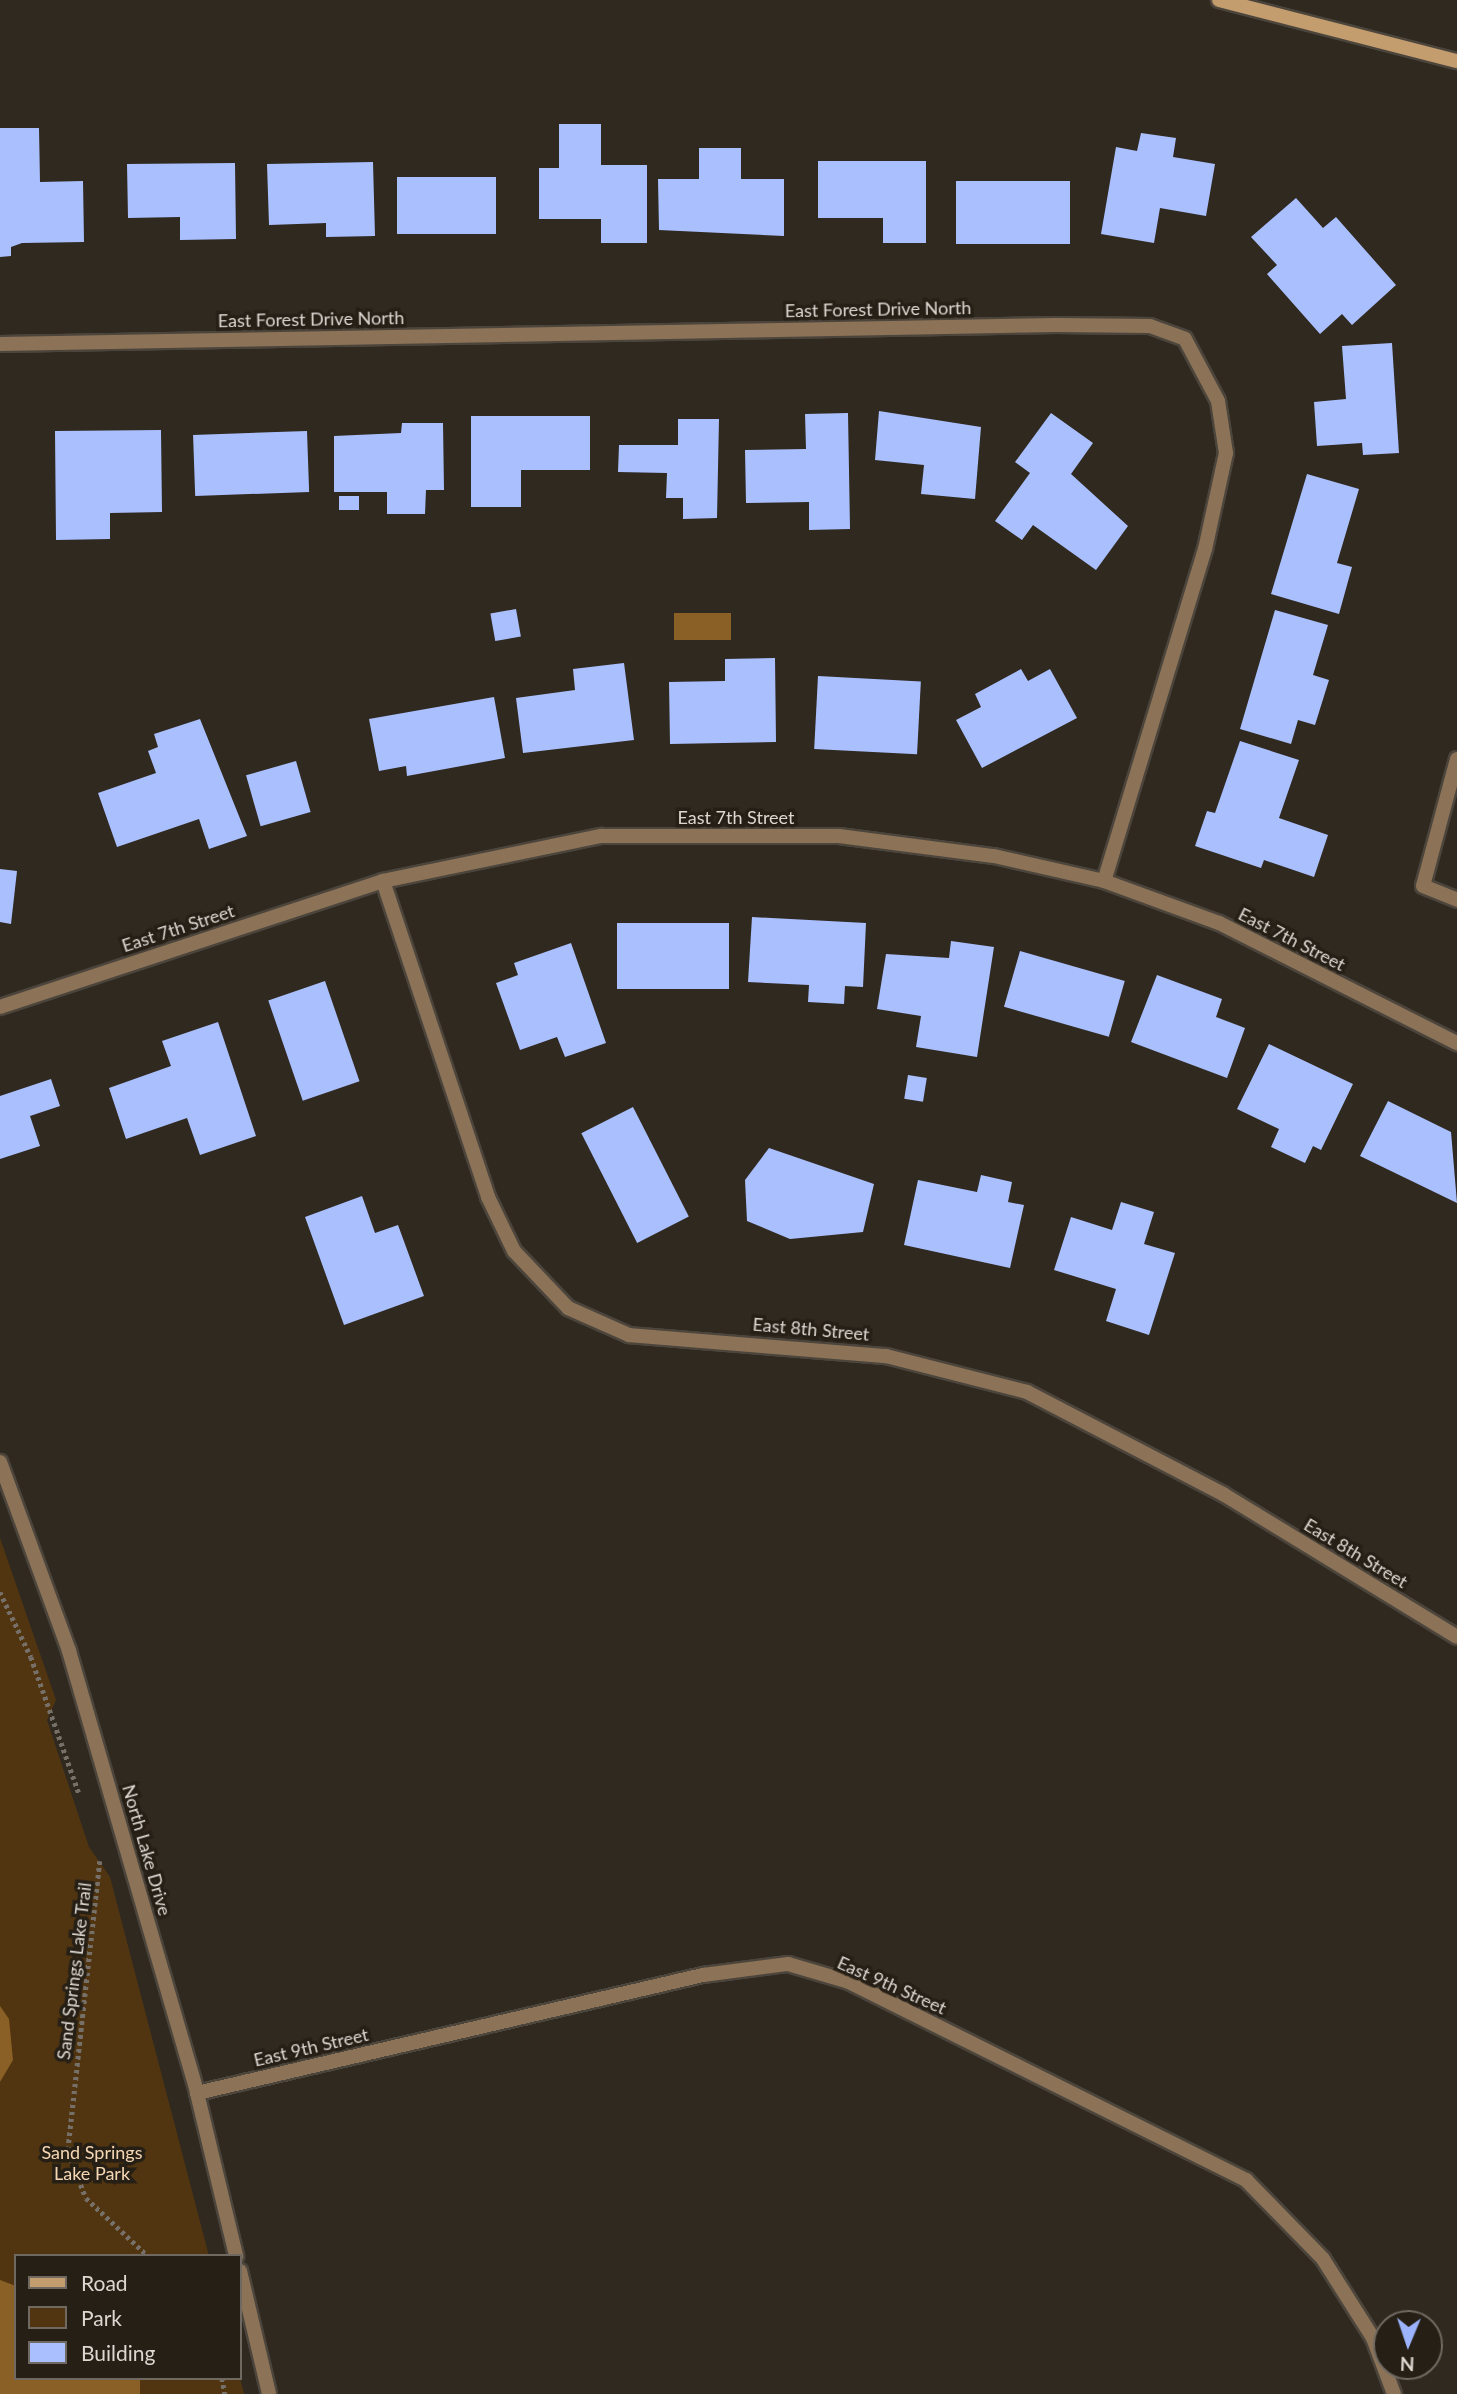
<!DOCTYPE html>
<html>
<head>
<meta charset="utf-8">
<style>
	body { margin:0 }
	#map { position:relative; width:1457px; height:2394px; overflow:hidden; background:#302920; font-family:Lato,sans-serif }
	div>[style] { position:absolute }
	.green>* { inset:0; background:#513510 }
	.water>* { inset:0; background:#8b6027; transform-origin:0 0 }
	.building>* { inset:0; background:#aac0fe; transform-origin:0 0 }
	.path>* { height:4.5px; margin-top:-2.25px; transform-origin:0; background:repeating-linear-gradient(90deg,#767068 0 3.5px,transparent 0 7px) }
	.roads { filter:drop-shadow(2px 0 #4c453c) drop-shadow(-2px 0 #4c453c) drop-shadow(0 2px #4c453c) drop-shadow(0 -2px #4c453c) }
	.lane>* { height:14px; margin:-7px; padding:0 7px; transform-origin:7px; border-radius:7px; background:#8c7357 }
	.street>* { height:14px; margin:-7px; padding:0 7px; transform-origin:7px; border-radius:7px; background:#8c7357 }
	.secondary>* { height:14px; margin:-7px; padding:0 7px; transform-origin:7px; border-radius:7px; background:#c49d6e }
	span { translate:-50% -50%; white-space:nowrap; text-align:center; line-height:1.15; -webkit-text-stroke:7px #261f16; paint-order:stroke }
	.street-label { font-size:18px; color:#dcd7d1 }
	.park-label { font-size:18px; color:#f6d7b4 }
	.legend { position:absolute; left:14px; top:2254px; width:228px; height:126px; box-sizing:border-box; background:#261f16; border:2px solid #6f6961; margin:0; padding:9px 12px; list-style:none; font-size:21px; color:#dcd7d1 }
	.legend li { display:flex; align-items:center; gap:14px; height:35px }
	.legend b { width:35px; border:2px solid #6f6961 }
	.north { position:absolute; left:1373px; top:2310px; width:70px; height:70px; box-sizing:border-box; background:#261f16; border:2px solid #6f6961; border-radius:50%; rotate:182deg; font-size:19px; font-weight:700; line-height:28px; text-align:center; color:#dcd7d1 }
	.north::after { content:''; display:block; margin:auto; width:24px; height:32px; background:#9bb4fd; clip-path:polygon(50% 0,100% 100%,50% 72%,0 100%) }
</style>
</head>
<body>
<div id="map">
	<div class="green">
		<div style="clip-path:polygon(0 1538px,56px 1700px,47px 1720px,89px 1847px,110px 1877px,209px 2256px,16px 2256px,16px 2378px,240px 2378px,244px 2394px,0 2394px)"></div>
	</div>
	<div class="water">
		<div style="left:731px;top:613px;width:27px;height:57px;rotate:90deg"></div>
		<div style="clip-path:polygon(0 2006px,9px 2019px,13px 2060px,0 2082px)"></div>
		<div style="clip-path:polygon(0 2280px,16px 2286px,16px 2378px,140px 2378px,140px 2394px,0 2394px)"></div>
	</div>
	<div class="building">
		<div style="clip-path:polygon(559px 124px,601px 124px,601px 165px,647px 165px,647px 243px,601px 243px,601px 219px,539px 219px,539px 168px,559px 168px)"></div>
		<div style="clip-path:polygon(0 128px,39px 128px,40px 182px,83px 181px,84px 242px,22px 243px,11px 247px,11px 256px,0 257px)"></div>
		<div style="clip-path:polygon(1141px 133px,1176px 138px,1173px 157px,1215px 164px,1206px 216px,1160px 208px,1154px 243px,1101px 234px,1116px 147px,1137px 151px)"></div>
		<div style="clip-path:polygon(699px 148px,741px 148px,741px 179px,784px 179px,784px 236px,659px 230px,658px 179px,699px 179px)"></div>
		<div style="clip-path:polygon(818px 161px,926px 161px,926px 243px,883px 243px,883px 218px,818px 218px)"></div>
		<div style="clip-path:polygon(373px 162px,375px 236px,326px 237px,326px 223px,269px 225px,267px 164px)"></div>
		<div style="clip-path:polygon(235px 163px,236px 239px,180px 240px,180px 217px,128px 218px,127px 164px)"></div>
		<div style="left:397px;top:177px;width:99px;height:57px"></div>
		<div style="left:956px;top:181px;width:114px;height:63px"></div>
		<div style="clip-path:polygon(1296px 198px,1323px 228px,1336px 217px,1396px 285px,1352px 325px,1342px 314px,1320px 334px,1267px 274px,1277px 265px,1251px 237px)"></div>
		<div style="clip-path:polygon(1392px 343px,1399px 453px,1363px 455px,1362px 443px,1317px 446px,1314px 402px,1346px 399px,1342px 346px)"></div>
		<div style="clip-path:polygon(879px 411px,981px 427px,975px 499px,921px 494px,924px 465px,875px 460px)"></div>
		<div style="clip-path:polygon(848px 413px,850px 529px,809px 530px,809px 502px,746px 503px,745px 450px,806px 449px,805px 414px)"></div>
		<div style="clip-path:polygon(1051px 413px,1093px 443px,1071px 474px,1128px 526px,1096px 570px,1033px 525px,1022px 540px,995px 521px,1030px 473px,1015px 462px)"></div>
		<div style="clip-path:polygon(471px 416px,590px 416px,590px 470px,521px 470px,521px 507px,471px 507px)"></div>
		<div style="clip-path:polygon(678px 419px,719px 419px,717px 518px,683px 519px,683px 498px,666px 498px,667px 473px,618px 472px,619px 445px,678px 445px)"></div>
		<div style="clip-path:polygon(402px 423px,443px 423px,444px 490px,426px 490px,425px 514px,387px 514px,387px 492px,334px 492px,334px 436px,401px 433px)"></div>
		<div style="clip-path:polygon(161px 430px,162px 512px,110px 513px,110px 539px,56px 540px,55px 431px)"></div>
		<div style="left:307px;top:431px;width:61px;height:114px;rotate:88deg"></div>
		<div style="clip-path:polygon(1307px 474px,1359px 489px,1337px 563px,1352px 567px,1339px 614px,1271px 594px)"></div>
		<div style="left:339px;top:496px;width:20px;height:14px"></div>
		<div style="left:516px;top:609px;width:28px;height:26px;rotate:80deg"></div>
		<div style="clip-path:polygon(1275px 610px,1328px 625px,1313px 675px,1329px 680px,1315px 725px,1298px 720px,1291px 744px,1240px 729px)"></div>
		<div style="clip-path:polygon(775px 658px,776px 742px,670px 744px,669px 682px,725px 681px,725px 659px)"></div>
		<div style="clip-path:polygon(624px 663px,634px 740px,523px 753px,516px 698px,575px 690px,573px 669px)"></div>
		<div style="clip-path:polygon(1021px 669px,1028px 681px,1050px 669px,1077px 718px,982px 768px,956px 720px,981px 707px,975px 694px)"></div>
		<div style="left:818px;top:676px;width:103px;height:73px;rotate:3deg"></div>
		<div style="clip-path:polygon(494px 697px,505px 758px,407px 776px,406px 766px,379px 771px,369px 719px)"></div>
		<div style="clip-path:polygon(200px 719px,247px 836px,209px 849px,199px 819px,117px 847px,98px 793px,156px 773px,148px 751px,158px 747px,154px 734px)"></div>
		<div style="clip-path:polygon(1240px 741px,1299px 760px,1279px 818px,1328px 835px,1314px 877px,1264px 860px,1261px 868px,1195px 846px,1207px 811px,1215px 813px)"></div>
		<div style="left:296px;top:761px;width:53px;height:52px;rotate:74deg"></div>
		<div style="clip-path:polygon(0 869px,17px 871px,11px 924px,0 922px)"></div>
		<div style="clip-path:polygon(752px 917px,866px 923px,863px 987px,845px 986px,844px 1004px,808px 1002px,809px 985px,748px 982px)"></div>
		<div style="left:617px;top:923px;width:112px;height:66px"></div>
		<div style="clip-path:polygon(951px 941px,994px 947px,977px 1057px,916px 1047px,921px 1016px,877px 1009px,886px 954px,949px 958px)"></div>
		<div style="clip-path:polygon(571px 943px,606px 1043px,565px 1057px,557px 1037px,520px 1050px,496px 983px,518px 975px,514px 963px)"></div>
		<div style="left:1020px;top:951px;width:109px;height:58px;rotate:16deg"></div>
		<div style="clip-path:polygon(1157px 975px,1222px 999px,1216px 1017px,1245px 1028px,1227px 1078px,1131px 1042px)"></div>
		<div style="left:325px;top:981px;width:106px;height:60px;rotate:71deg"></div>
		<div style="clip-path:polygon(218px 1022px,256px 1136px,200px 1155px,187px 1118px,126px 1139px,109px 1088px,171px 1066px,162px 1041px)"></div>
		<div style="clip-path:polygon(1269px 1044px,1353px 1084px,1321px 1150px,1313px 1146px,1305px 1163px,1271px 1147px,1279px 1129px,1237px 1109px)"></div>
		<div style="left:908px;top:1075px;width:19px;height:24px;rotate:9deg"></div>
		<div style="clip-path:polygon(51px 1079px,60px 1106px,30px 1116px,40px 1146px,0 1159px,0 1096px)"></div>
		<div style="clip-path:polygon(1388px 1101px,1451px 1132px,1457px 1203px,1360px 1156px)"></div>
		<div style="left:633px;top:1107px;width:123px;height:58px;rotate:63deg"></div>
		<div style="clip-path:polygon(769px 1148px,874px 1184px,863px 1232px,790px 1239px,747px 1221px,745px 1180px)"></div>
		<div style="clip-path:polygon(981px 1175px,1012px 1182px,1008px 1202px,1024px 1205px,1010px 1268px,904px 1245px,918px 1180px,977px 1192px)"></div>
		<div style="clip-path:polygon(362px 1196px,375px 1233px,398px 1225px,424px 1296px,344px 1325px,305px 1217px)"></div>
		<div style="clip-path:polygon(1121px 1202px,1154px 1212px,1144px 1244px,1175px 1253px,1149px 1335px,1106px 1321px,1116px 1289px,1054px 1270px,1071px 1217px,1112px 1230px)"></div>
	</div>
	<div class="path">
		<div style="left:0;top:1592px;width:72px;rotate:64.5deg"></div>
		<div style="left:31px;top:1657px;width:144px;rotate:70.6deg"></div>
		<div style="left:100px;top:1861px;width:293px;rotate:96.3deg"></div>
		<div style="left:68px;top:2152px;width:49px;rotate:68.6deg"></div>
		<div style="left:86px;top:2198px;width:85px;rotate:43.1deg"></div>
		<div style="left:222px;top:2378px;width:16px;rotate:79deg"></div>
	</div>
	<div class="roads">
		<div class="lane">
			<div style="left:1457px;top:759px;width:131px;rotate:105deg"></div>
			<div style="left:1423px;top:886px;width:37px;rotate:22deg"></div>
		</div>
		<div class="street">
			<div style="left:0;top:344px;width:1056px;rotate:-1.03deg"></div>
			<div style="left:1056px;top:325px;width:94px;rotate:0.6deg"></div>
			<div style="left:1150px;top:326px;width:37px;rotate:20deg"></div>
			<div style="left:1185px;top:339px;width:70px;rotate:62deg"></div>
			<div style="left:1218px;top:401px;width:53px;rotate:81.3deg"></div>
			<div style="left:1226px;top:453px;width:98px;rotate:102.3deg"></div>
			<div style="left:1205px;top:549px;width:347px;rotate:106.9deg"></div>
			<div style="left:383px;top:881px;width:333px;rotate:71.6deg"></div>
			<div style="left:488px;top:1197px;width:60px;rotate:64.3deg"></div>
			<div style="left:514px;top:1251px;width:79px;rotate:46.5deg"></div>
			<div style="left:568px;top:1308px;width:67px;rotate:23.9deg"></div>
			<div style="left:629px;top:1335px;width:258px;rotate:4.7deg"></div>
			<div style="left:886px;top:1356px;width:146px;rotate:14.3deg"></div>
			<div style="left:1027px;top:1392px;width:221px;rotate:27.5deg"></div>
			<div style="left:1223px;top:1494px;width:274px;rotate:31.4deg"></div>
			<div style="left:0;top:1007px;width:403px;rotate:-18.2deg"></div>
			<div style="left:383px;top:881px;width:223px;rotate:-11.7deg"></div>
			<div style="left:601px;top:836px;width:238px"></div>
			<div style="left:839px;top:836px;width:156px;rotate:7.4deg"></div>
			<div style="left:994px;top:856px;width:113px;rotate:12.8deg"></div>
			<div style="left:1104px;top:881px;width:122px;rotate:20.1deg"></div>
			<div style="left:1219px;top:923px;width:267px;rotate:26.8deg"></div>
			<div style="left:0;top:1462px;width:201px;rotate:69.9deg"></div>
			<div style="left:69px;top:1651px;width:460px;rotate:73.8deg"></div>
			<div style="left:197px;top:2093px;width:168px;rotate:76.5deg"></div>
			<div style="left:197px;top:2093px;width:520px;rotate:-13.13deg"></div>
			<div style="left:703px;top:1975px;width:86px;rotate:-7.4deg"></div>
			<div style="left:788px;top:1964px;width:64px;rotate:16.4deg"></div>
			<div style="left:849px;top:1982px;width:444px;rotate:26.5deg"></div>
			<div style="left:1246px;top:2180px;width:110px;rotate:45.7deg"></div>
			<div style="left:1323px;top:2259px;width:93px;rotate:57.7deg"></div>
			<div style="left:1373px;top:2338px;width:60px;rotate:69.4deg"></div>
			<div style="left:240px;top:2271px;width:126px;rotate:76.7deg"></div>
		</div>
		<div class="secondary">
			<div style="left:1219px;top:0;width:246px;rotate:14.4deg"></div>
		</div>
	</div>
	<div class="street-label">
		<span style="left:878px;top:309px;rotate:-1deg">East Forest Drive North</span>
		<span style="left:311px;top:319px;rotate:-1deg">East Forest Drive North</span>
		<span style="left:736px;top:817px">East 7th Street</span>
		<span style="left:178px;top:928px;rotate:-18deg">East 7th Street</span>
		<span style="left:1292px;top:939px;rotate:27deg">East 7th Street</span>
		<span style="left:811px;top:1329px;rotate:5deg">East 8th Street</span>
		<span style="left:1356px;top:1553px;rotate:31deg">East 8th Street</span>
		<span style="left:147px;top:1850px;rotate:74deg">North Lake Drive</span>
		<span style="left:74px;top:1971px;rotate:-83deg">Sand Springs Lake Trail</span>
		<span style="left:892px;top:1985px;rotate:24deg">East 9th Street</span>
		<span style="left:311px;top:2047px;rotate:-13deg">East 9th Street</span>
	</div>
	<div class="park-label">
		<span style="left:92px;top:2163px">Sand Springs<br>Lake Park</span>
	</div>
	<ul class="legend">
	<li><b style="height:9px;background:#c49d6e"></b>Road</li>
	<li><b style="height:19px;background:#513510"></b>Park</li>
	<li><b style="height:19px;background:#aac0fe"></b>Building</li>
	</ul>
	<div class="north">N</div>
</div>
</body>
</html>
